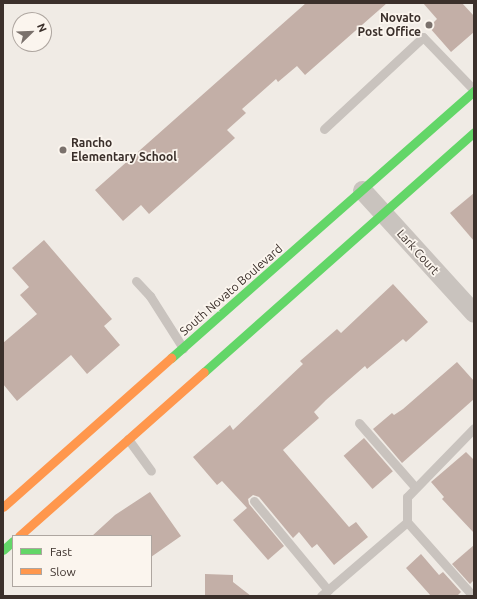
<!DOCTYPE html>
<html>
<head>
<meta charset="utf-8">
<style>
	body { margin:0 }
	#map { position:relative; width:477px; height:599px; overflow:hidden; background:#f0ebe5; font-family:Ubuntu,sans-serif }
	div>[style] { position:absolute }
	.building>* { inset:0; background:#c3afa7; transform-origin:0 0 }
	.lane>* { height:9px; margin:-4.5px; padding:0 4.5px; transform-origin:4.5px; border-radius:4.5px; background:#c9c3be }
	.street>* { height:19px; margin:-9.5px; padding:0 9.5px; transform-origin:9.5px; border-radius:9.5px; background:#c9c3be }
	.fast>* { height:9px; margin:-4.5px; padding:0 4.5px; transform-origin:4.5px; border-radius:4.5px; background:#63d668 }
	.slow>* { height:9px; margin:-4.5px; padding:0 4.5px; transform-origin:4.5px; border-radius:4.5px; background:#ff974d }
	.dots>* { width:11px; height:11px; translate:-50% -50%; box-sizing:border-box; border:2px solid #fbf5ee; border-radius:50% }
	span { translate:-50% -50%; white-space:nowrap; text-align:center; line-height:1.15; -webkit-text-stroke:3.5px #fbf5ee; paint-order:stroke }
	.poi-label { font-size:12px; color:#3b302b; font-weight:700 }
	.right { translate:-100% -50%; text-align:right }
	.left { translate:0 -50%; text-align:left }
	.street-label { font-size:12px; color:#3b302b }
	.frame { position:absolute; inset:0; border:4px solid #3b302b; pointer-events:none }
	.legend { position:absolute; left:12px; top:535px; width:140px; height:52px; box-sizing:border-box; background:#fbf5ee; border:1px solid #aea6a0; margin:0; padding:5px 7px; list-style:none; font-size:12px; color:#3b302b }
	.legend li { display:flex; align-items:center; gap:8px; height:20px }
	.legend b { width:20px; border:1px solid #aea6a0 }
	.north { position:absolute; left:12px; top:12px; width:40px; height:40px; box-sizing:border-box; background:#fbf5ee; border:1px solid #aea6a0; border-radius:50%; rotate:67deg; font-size:11px; font-weight:700; line-height:16px; text-align:center; color:#3b302b }
	.north::after { content:''; display:block; margin:auto; width:14px; height:18px; background:#7a716c; clip-path:polygon(50% 0,100% 100%,50% 72%,0 100%) }
</style>
</head>
<body>
<div id="map">
	<div class="building">
		<div style="clip-path:polygon(306px 3px,387px 3px,305px 75px,297px 66px,278px 82px,276px 79px,242px 109px,246px 113px,227px 130px,235px 138px,149px 214px,141px 205px,123px 221px,95px 190px)"></div>
		<div style="clip-path:polygon(423px 3px,462px 3px,474px 16px,474px 32px,451px 52px,429px 27px,437px 19px)"></div>
		<div style="clip-path:polygon(474px 193px,474px 241px,450px 213px)"></div>
		<div style="clip-path:polygon(44px 240px,112px 319px,104px 326px,120px 345px,87px 374px,71px 355px,17px 401px,3px 384px,3px 343px,37px 314px,20px 295px,29px 287px,12px 268px)"></div>
		<div style="clip-path:polygon(393px 284px,428px 322px,406px 342px,403px 339px,367px 369px,365px 366px,326px 400px,314px 412px,319px 418px,283px 450px,349px 527px,356px 522px,368px 537px,334px 565px,317px 544px,312px 548px,299px 532px,293px 538px,259px 497px,253px 495px,248px 499px,249px 504px,284px 546px,268px 560px,233px 520px,247px 508px,222px 481px,217px 485px,193px 457px,230px 425px,233px 430px,303px 364px,300px 361px,337px 329px,341px 333px)"></div>
		<div style="clip-path:polygon(457px 362px,474px 381px,474px 399px,402px 463px,373px 429px,392px 413px,394px 415px,403px 409px)"></div>
		<div style="left:364px;top:438px;width:44px;height:27px;rotate:49deg"></div>
		<div style="clip-path:polygon(466px 452px,474px 460px,474px 533px,442px 499px,444px 497px,431px 482px)"></div>
		<div style="clip-path:polygon(150px 492px,181px 536px,151px 557px,151px 536px,92px 536px,115px 515px)"></div>
		<div style="clip-path:polygon(474px 545px,474px 580px,470px 584px,452px 564px)"></div>
		<div style="clip-path:polygon(421px 554px,439px 575px,443px 572px,461px 592px,457px 596px,431px 596px,406px 568px)"></div>
		<div style="clip-path:polygon(205px 574px,233px 575px,233px 582px,251px 596px,205px 596px)"></div>
	</div>
	<div class="lane">
		<div style="left:324px;top:129px;width:135px;rotate:-42.9deg"></div>
		<div style="left:423px;top:37px;width:74px;rotate:46.1deg"></div>
		<div style="left:136px;top:281px;width:21px;rotate:47deg"></div>
		<div style="left:150px;top:296px;width:62px;rotate:57.6deg"></div>
		<div style="left:359px;top:423px;width:85px;rotate:48.8deg"></div>
		<div style="left:128px;top:439px;width:39px;rotate:54deg"></div>
		<div style="left:254px;top:501px;width:116px;rotate:50.3deg"></div>
		<div style="left:321px;top:596px;width:113px;rotate:-40.7deg"></div>
		<div style="left:473px;top:596px;width:99px;rotate:-131.7deg"></div>
		<div style="left:407px;top:522px;width:25px;rotate:-90deg"></div>
		<div style="left:407px;top:497px;width:96px;rotate:-45.8deg"></div>
	</div>
	<div class="street">
		<div style="left:362px;top:190px;width:166px;rotate:47.7deg"></div>
	</div>
	<div class="fast">
		<div style="left:171px;top:358px;width:404px;rotate:-41.4deg"></div>
		<div style="left:204px;top:372px;width:361px;rotate:-41.6deg"></div>
		<div style="left:3px;top:550px;width:13px;rotate:-42deg"></div>
	</div>
	<div class="slow">
		<div style="left:3px;top:507px;width:225px;rotate:-41.6deg"></div>
		<div style="left:19px;top:536px;width:247px;rotate:-41.6deg"></div>
	</div>
	<div class="dots">
		<div style="left:429px;top:25px;background:#7a716c"></div>
		<div style="left:63px;top:150px;background:#7a716c"></div>
	</div>
	<div class="poi-label">
		<span class="right" style="left:421px;top:25px">Novato<br>Post Office</span>
		<span class="left" style="left:71px;top:150px">Rancho<br>Elementary School</span>
	</div>
	<div class="street-label">
		<span style="left:418px;top:252px;rotate:48deg">Lark Court</span>
		<span style="left:231px;top:290px;rotate:-41deg">South Novato Boulevard</span>
	</div>
	<div class="frame"></div>
	<ul class="legend">
	<li><b style="height:5px;background:#63d668"></b>Fast</li>
	<li><b style="height:5px;background:#ff974d"></b>Slow</li>
	</ul>
	<div class="north">N</div>
</div>
</body>
</html>
